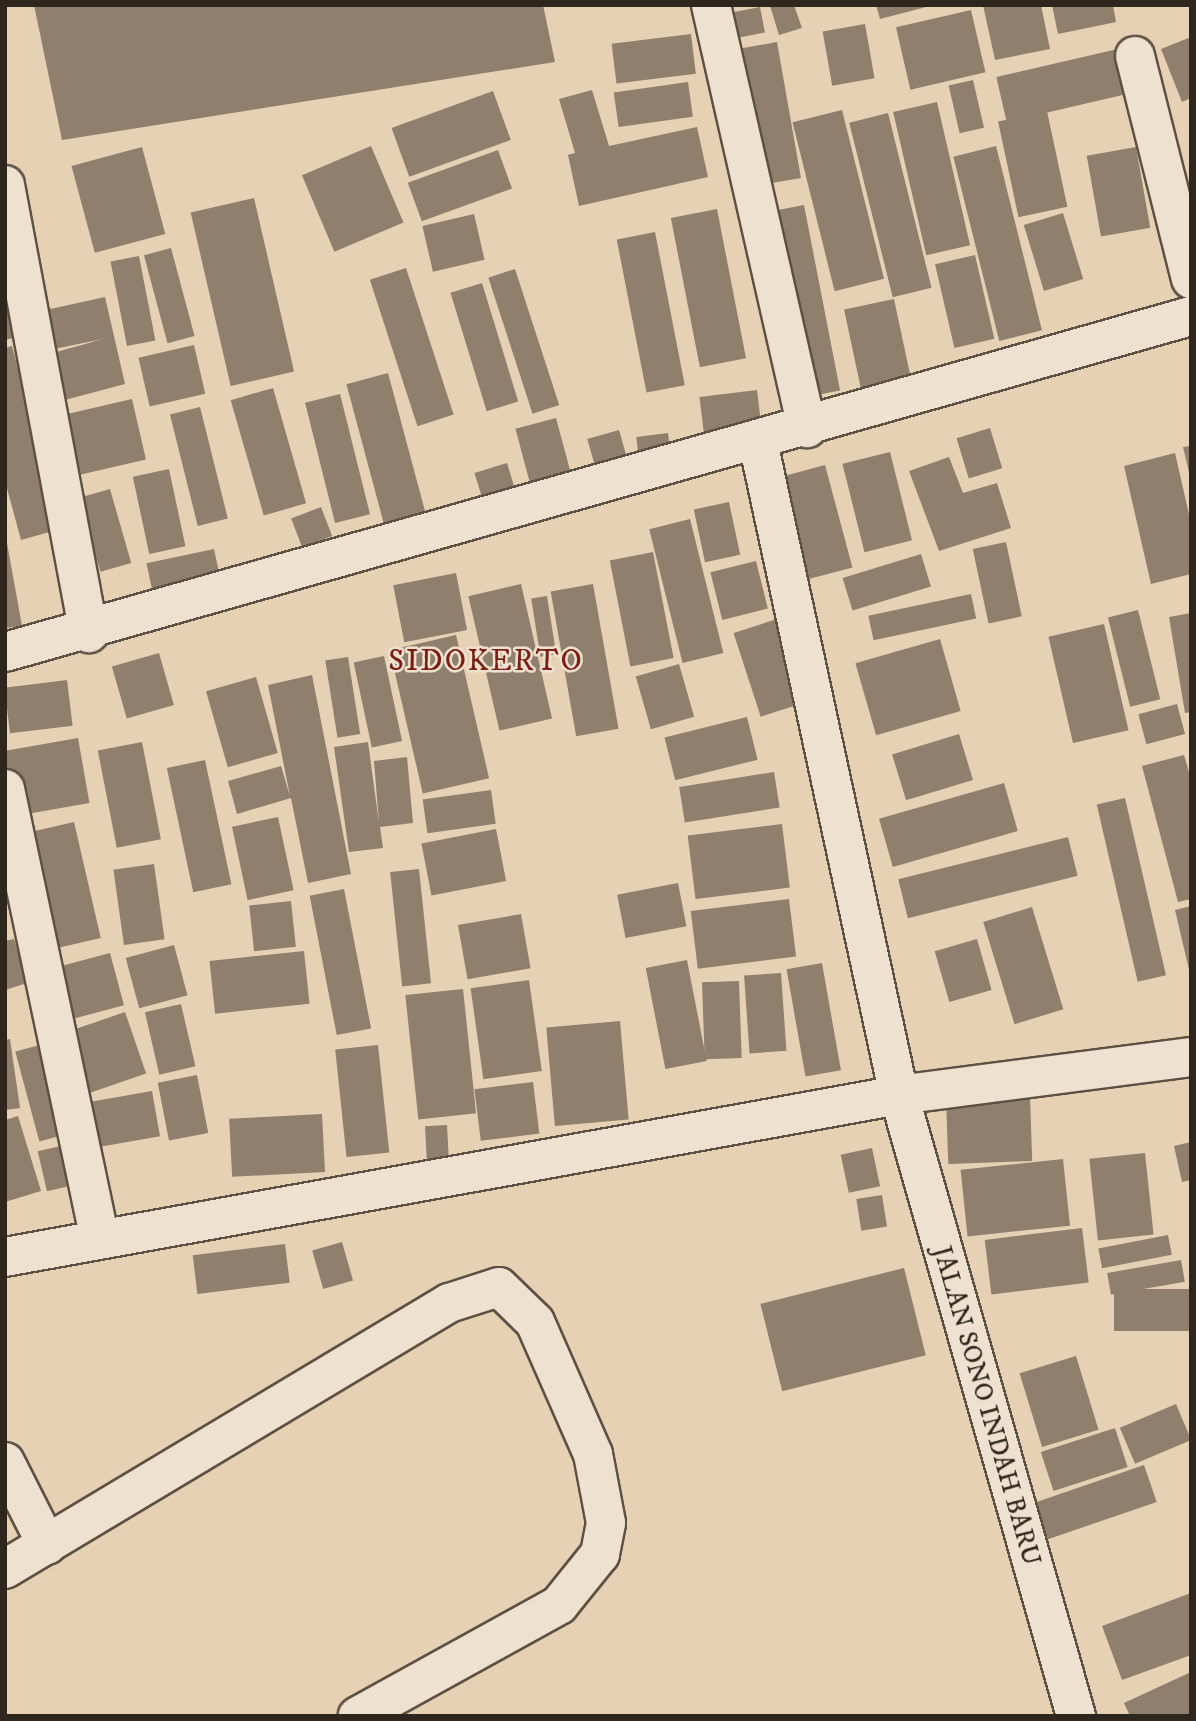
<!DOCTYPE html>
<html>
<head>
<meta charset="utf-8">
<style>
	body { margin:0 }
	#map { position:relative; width:1196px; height:1721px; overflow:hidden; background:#e7d1b5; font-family:"IM FELL DW Pica",serif }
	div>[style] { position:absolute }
	.building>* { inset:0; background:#8f7f6c; transform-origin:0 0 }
	.roads { filter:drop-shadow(2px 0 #5d5143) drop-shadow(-2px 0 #5d5143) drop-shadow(0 2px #5d5143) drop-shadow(0 -2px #5d5143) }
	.street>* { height:38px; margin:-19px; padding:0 19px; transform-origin:19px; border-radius:19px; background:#efe1cf }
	span { translate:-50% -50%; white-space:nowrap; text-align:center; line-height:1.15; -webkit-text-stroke:5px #efe1cf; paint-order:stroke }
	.street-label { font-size:26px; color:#2f261d }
	.quarter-label { font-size:30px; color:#7a1f14; letter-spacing:2px }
	.frame { position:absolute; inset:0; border:7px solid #2f261d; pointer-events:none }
</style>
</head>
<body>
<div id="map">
	<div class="building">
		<div style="clip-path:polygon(34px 5px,543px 5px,555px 62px,62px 140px)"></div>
		<div style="clip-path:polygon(794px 5px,802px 28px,779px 35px,770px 6px)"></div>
		<div style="clip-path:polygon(876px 5px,930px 5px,930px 6px,880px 19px)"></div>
		<div style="clip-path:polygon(983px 5px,1041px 5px,1050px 49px,995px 60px)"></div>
		<div style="clip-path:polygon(1052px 5px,1113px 5px,1116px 22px,1058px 34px)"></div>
		<div style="left:760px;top:7px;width:26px;height:41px;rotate:79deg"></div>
		<div style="left:971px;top:10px;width:64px;height:77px;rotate:77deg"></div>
		<div style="left:865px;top:24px;width:55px;height:43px;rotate:80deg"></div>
		<div style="left:691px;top:34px;width:40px;height:80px;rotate:83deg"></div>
		<div style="clip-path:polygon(1191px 37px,1191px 98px,1182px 102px,1161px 49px)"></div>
		<div style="left:777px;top:42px;width:138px;height:44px;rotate:80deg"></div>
		<div style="left:1122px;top:48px;width:46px;height:129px;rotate:77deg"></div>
		<div style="left:973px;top:80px;width:49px;height:25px;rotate:77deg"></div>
		<div style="left:688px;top:82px;width:35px;height:75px;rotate:82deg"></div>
		<div style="clip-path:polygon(592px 90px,609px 146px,697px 127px,708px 177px,579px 206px,568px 155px,575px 153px,559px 99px)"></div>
		<div style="left:493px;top:91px;width:52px;height:108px;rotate:70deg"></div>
		<div style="left:937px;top:102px;width:147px;height:45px;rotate:77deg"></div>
		<div style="left:842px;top:110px;width:174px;height:51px;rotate:76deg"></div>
		<div style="left:1047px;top:111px;width:98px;height:50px;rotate:78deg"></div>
		<div style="left:888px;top:113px;width:180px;height:40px;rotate:76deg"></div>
		<div style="left:371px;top:146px;width:83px;height:75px;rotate:67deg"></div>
		<div style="left:996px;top:146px;width:190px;height:44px;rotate:76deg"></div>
		<div style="left:142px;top:147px;width:90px;height:73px;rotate:75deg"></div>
		<div style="left:1136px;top:147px;width:82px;height:50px;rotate:80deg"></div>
		<div style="left:498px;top:150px;width:41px;height:96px;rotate:70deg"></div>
		<div style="left:254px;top:198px;width:178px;height:65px;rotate:77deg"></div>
		<div style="left:804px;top:205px;width:189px;height:37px;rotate:79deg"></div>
		<div style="left:717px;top:209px;width:152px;height:47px;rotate:79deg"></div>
		<div style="left:1063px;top:213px;width:69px;height:41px;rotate:73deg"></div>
		<div style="left:474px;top:214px;width:47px;height:53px;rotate:77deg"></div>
		<div style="left:655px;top:232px;width:156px;height:39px;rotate:79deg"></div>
		<div style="left:171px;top:248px;width:91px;height:28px;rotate:75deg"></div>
		<div style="left:975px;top:255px;width:86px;height:41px;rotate:77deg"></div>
		<div style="left:139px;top:256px;width:86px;height:29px;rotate:79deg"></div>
		<div style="left:406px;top:268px;width:154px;height:38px;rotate:72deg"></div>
		<div style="left:515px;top:269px;width:143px;height:28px;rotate:72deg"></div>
		<div style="left:482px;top:283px;width:124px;height:33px;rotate:73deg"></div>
		<div style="clip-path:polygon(5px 290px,21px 336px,5px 340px)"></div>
		<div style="clip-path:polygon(105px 297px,125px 384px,61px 401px,49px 354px,103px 339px,49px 350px,41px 311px)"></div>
		<div style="left:894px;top:299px;width:89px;height:51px;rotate:78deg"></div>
		<div style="left:194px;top:345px;width:50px;height:57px;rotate:77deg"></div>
		<div style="clip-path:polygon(12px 346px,60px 529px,21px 540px,5px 481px,5px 348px)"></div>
		<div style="left:388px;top:373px;width:155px;height:43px;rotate:75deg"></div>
		<div style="left:273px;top:388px;width:120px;height:44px;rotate:74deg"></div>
		<div style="left:757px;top:390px;width:46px;height:58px;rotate:83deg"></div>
		<div style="left:340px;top:394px;width:124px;height:36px;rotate:76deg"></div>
		<div style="left:132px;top:399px;width:62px;height:71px;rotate:77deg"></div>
		<div style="left:200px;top:407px;width:115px;height:31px;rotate:76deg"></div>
		<div style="left:556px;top:418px;width:72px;height:42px;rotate:75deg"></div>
		<div style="left:990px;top:428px;width:42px;height:35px;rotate:73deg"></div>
		<div style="left:619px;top:430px;width:44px;height:33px;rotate:74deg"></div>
		<div style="left:668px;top:433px;width:31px;height:32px;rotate:83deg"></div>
		<div style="clip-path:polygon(1191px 446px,1191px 477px,1190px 477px,1183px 447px)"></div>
		<div style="left:890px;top:452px;width:91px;height:49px;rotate:76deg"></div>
		<div style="clip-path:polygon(1175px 453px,1191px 523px,1191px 574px,1151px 584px,1124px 466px)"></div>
		<div style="clip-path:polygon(949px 457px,963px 493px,997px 483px,1011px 528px,939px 551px,909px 471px)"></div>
		<div style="left:507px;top:463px;width:44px;height:34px;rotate:73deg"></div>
		<div style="left:825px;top:465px;width:106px;height:48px;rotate:75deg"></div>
		<div style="left:169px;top:469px;width:79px;height:37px;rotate:78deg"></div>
		<div style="left:110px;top:489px;width:77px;height:32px;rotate:74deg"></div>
		<div style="left:729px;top:502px;width:54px;height:36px;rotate:78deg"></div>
		<div style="left:321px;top:507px;width:31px;height:32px;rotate:69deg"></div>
		<div style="left:690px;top:519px;width:138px;height:42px;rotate:76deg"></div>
		<div style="clip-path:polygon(5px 532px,22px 626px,5px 628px)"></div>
		<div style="left:1006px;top:542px;width:76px;height:34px;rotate:78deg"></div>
		<div style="left:214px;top:549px;width:40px;height:69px;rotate:78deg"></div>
		<div style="left:653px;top:552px;width:108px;height:44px;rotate:79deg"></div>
		<div style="left:921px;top:554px;width:34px;height:82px;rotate:73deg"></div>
		<div style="left:756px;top:561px;width:49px;height:47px;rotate:76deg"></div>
		<div style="left:456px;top:573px;width:58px;height:64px;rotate:79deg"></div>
		<div style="left:521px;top:584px;width:138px;height:54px;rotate:77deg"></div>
		<div style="left:593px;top:584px;width:147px;height:43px;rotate:80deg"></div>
		<div style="left:971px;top:594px;width:25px;height:105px;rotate:78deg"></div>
		<div style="left:547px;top:596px;width:59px;height:16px;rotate:81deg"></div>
		<div style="left:1138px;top:610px;width:92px;height:31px;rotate:76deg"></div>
		<div style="clip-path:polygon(1191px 613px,1191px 712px,1185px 713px,1169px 617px)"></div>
		<div style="left:783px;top:617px;width:88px;height:52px;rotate:72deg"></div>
		<div style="left:1104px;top:624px;width:109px;height:57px;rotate:77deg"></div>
		<div style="left:456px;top:635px;width:147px;height:68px;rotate:77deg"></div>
		<div style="left:940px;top:639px;width:75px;height:88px;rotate:74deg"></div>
		<div style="left:159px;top:653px;width:54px;height:49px;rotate:74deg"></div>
		<div style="left:384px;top:656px;width:87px;height:31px;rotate:78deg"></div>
		<div style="left:348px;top:657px;width:78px;height:23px;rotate:81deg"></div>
		<div style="left:679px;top:664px;width:55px;height:45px;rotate:74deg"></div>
		<div style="clip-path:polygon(312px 675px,351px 874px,308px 883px,291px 798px,237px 814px,228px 781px,281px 766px,290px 796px,268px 685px)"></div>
		<div style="left:256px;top:677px;width:79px;height:52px;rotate:74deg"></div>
		<div style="left:67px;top:680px;width:46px;height:63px;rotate:83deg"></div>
		<div style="left:1177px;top:704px;width:31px;height:40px;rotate:75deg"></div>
		<div style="left:747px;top:717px;width:44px;height:85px;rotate:76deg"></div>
		<div style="left:959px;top:734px;width:48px;height:70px;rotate:73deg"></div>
		<div style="left:78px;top:738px;width:66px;height:75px;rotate:80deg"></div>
		<div style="left:142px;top:742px;width:99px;height:45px;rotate:79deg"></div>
		<div style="clip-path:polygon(368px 742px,379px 823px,374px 761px,407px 757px,413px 823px,380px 827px,383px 848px,349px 852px,334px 747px)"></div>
		<div style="clip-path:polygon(1184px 755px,1191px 779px,1191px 899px,1178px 902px,1142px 766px)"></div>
		<div style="left:205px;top:760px;width:127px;height:39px;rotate:78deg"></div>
		<div style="left:774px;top:772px;width:36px;height:96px;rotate:81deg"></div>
		<div style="left:1004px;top:783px;width:50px;height:130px;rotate:74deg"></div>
		<div style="left:491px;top:790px;width:34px;height:69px;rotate:82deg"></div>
		<div style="left:1125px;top:798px;width:182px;height:29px;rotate:77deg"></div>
		<div style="left:278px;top:817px;width:75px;height:47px;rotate:78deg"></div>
		<div style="left:74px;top:822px;width:119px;height:48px;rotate:77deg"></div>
		<div style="left:782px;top:824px;width:64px;height:95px;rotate:83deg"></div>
		<div style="left:496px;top:829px;width:53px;height:76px;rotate:79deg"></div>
		<div style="left:1068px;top:837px;width:40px;height:175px;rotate:76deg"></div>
		<div style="left:154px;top:864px;width:76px;height:41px;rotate:82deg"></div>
		<div style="left:419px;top:869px;width:115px;height:29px;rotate:84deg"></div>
		<div style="left:678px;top:883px;width:44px;height:62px;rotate:79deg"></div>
		<div style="left:344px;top:889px;width:142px;height:35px;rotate:79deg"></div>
		<div style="left:789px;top:899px;width:58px;height:99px;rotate:83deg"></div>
		<div style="left:291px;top:901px;width:46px;height:42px;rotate:84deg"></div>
		<div style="clip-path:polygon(1191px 906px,1191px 974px,1190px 974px,1175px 910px)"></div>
		<div style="left:1032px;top:907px;width:107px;height:51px;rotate:73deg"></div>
		<div style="left:521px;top:914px;width:55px;height:64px;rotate:80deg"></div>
		<div style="clip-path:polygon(14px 939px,27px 983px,5px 990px,5px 941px)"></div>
		<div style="left:977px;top:939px;width:53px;height:44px;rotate:74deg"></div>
		<div style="left:174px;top:945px;width:52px;height:50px;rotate:75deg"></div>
		<div style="left:304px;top:951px;width:53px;height:95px;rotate:84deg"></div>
		<div style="left:110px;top:953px;width:54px;height:64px;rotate:75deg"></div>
		<div style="left:687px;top:960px;width:103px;height:42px;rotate:79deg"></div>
		<div style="left:822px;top:963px;width:109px;height:36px;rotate:80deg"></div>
		<div style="left:781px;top:973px;width:78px;height:37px;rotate:86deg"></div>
		<div style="left:529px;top:980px;width:92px;height:59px;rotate:82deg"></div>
		<div style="left:739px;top:981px;width:77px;height:37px;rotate:88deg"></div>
		<div style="left:463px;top:989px;width:125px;height:58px;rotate:84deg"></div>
		<div style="left:181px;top:1004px;width:64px;height:37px;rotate:77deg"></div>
		<div style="left:125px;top:1012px;width:65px;height:60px;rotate:71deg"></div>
		<div style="left:620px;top:1021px;width:99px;height:74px;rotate:85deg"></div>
		<div style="clip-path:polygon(10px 1039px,20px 1108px,5px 1110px,5px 1040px)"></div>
		<div style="left:51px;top:1042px;width:93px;height:37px;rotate:75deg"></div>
		<div style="left:378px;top:1045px;width:108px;height:43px;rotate:84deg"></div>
		<div style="left:197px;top:1075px;width:59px;height:40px;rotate:79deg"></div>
		<div style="left:533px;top:1082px;width:52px;height:59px;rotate:83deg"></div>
		<div style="left:152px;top:1091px;width:46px;height:65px;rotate:80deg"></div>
		<div style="left:1030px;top:1097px;width:64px;height:84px;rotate:88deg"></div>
		<div style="left:322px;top:1114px;width:58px;height:93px;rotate:87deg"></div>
		<div style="clip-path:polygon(18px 1116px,41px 1191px,5px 1202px,5px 1120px)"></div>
		<div style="left:447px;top:1125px;width:43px;height:22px;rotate:87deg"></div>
		<div style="clip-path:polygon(1191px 1142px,1191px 1180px,1182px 1182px,1174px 1146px)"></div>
		<div style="left:65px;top:1145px;width:41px;height:28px;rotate:77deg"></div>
		<div style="left:872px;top:1148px;width:39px;height:32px;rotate:78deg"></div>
		<div style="left:1145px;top:1153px;width:82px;height:56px;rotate:84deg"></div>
		<div style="left:1063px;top:1159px;width:67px;height:103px;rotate:84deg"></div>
		<div style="left:882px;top:1195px;width:32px;height:26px;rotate:81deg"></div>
		<div style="left:1082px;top:1228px;width:55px;height:98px;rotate:83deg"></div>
		<div style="left:1168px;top:1235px;width:20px;height:71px;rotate:79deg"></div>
		<div style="left:342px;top:1242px;width:40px;height:31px;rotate:74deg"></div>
		<div style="left:285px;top:1244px;width:39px;height:93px;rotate:83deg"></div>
		<div style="left:1181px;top:1260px;width:22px;height:75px;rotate:80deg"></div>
		<div style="left:904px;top:1268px;width:90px;height:148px;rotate:76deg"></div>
		<div style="left:1191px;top:1289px;width:42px;height:77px;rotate:90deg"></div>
		<div style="left:1076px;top:1356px;width:77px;height:59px;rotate:73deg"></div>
		<div style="left:1176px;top:1404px;width:39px;height:61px;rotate:67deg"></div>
		<div style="left:1115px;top:1428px;width:41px;height:78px;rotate:72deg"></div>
		<div style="left:1144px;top:1465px;width:39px;height:115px;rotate:71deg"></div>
		<div style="clip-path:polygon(1191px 1593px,1191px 1655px,1122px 1680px,1102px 1626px)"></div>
		<div style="clip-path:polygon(1191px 1672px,1191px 1716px,1130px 1716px,1124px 1703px)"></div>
	</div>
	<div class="roads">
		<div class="street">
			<div style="left:711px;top:5px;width:434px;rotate:77.2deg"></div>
			<div style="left:1135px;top:56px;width:230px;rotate:75.9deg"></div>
			<div style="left:5px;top:185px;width:456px;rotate:79.4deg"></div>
			<div style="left:758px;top:442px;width:668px;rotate:77.82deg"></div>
			<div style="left:899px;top:1095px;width:646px;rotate:74.09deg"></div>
			<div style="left:5px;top:652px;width:1233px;rotate:-15.82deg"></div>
			<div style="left:5px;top:789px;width:459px;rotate:78.1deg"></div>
			<div style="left:5px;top:1257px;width:909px;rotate:-10.27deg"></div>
			<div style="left:899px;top:1095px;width:294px;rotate:-7.4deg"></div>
			<div style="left:5px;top:1462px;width:93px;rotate:63.2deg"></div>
			<div style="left:5px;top:1569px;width:518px;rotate:-30.93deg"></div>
			<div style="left:449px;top:1303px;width:52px;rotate:-17.7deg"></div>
			<div style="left:499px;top:1287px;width:50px;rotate:44.2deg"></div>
			<div style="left:535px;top:1322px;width:144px;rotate:66.3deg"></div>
			<div style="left:593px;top:1454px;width:70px;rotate:79.3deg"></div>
			<div style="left:606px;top:1523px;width:32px;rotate:101deg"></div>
			<div style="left:600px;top:1554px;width:65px;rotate:128.8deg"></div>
			<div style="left:559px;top:1605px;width:230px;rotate:151.1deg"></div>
		</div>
	</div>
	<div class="street-label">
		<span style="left:986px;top:1406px;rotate:74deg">JALAN SONO INDAH BARU</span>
	</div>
	<div class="quarter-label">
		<span style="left:486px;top:662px">SIDOKERTO</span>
	</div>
	<div class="frame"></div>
</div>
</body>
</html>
